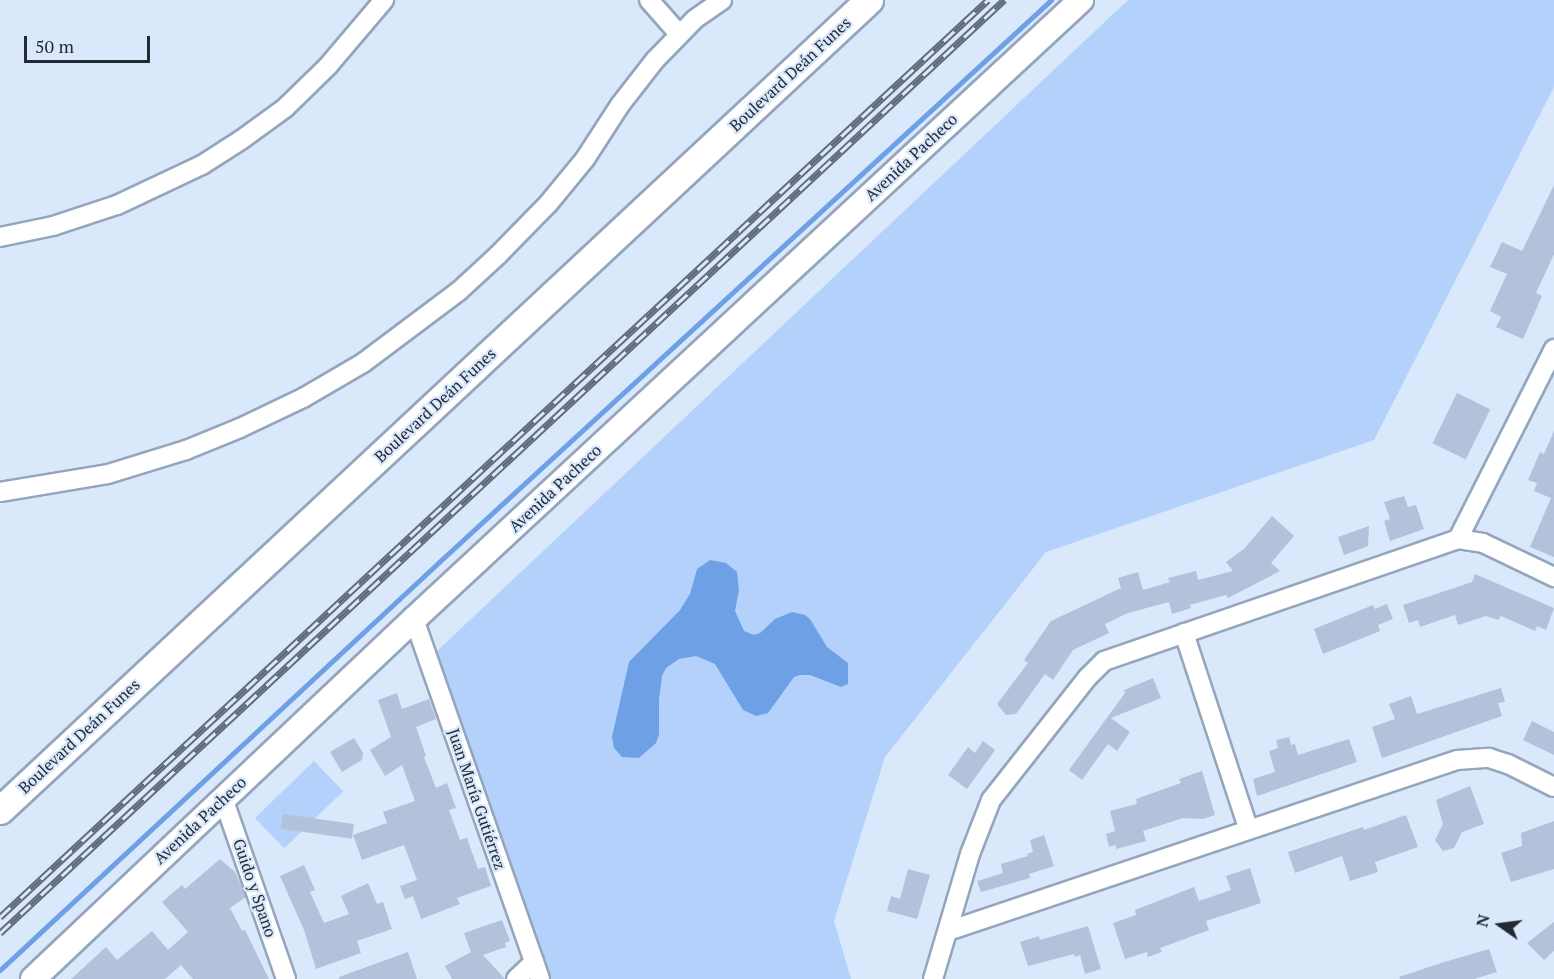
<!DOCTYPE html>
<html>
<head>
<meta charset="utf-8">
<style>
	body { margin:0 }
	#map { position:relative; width:1554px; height:979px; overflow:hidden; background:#dae8fc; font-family:"PT Serif",serif }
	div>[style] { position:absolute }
	.green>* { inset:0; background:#b3d1fb; transform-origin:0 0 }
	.water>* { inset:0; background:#6ea0e5 }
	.stream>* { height:5px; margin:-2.5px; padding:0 2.5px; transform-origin:2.5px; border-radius:2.5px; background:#6ea0e5 }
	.building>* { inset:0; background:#b1c2da; transform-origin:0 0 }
	.roads { filter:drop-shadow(2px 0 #94a5bc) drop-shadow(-2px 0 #94a5bc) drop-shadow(0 2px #94a5bc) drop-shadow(0 -2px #94a5bc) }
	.minor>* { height:18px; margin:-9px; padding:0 9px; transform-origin:9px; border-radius:9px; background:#fff }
	.tertiary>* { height:24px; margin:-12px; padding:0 12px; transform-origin:12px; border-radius:12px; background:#fff }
	.secondary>* { height:27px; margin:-13.5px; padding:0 13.5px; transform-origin:13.5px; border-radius:13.5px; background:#fff }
	.rail>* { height:7px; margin-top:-3.5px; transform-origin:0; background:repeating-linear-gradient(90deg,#dae8fc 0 14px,#626c79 0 28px); box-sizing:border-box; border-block:2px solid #626c79 }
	span { translate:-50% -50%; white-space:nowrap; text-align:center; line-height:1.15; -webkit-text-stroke:4.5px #dae8fc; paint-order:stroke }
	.street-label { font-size:16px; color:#232a33 }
	.north { position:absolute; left:1470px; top:895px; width:60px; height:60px; -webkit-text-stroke:4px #dae8fc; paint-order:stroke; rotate:284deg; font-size:16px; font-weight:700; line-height:24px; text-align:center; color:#232a33 }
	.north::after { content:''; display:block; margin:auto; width:21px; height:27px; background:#232a33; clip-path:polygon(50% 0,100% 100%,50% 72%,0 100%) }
	.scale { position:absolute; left:24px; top:36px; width:126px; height:27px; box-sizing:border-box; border:3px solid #232a33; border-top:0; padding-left:8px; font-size:18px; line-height:21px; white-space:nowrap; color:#232a33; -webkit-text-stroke:4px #dae8fc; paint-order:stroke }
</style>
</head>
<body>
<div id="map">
	<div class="green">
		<div style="clip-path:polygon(1128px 0,1554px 0,1554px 87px,1374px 440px,1046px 552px,885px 757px,834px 921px,851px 979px,549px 979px,436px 652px)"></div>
		<div style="left:314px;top:761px;width:42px;height:82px;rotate:46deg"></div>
	</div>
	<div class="water">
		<div style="clip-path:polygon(710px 560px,726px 563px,737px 572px,739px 590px,735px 611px,744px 631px,754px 635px,760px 633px,775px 619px,792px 612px,805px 615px,810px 619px,827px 647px,848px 663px,848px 684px,841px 687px,810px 675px,800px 675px,794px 677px,768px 713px,756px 716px,743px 710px,715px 664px,696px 656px,679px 659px,666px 668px,662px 676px,659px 699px,659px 735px,656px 743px,639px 758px,622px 757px,614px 748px,612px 737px,629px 662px,680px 610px,690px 594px,697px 569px)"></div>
	</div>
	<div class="stream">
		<div style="left:0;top:970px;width:599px;rotate:-42.9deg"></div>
		<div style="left:439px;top:562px;width:831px;rotate:-42.56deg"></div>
	</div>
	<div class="building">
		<div style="clip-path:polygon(1554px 185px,1554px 254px,1536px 293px,1542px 296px,1523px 339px,1496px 327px,1501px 317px,1490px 311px,1507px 274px,1490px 267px,1502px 242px,1522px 251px)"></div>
		<div style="left:1457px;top:393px;width:37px;height:56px;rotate:26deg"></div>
		<div style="clip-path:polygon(1554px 431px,1554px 557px,1530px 547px,1551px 498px,1534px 491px,1537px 483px,1528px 480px,1540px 452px,1544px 454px)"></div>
		<div style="clip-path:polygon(1404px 496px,1408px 507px,1416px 505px,1424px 529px,1390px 541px,1384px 521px,1390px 519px,1384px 502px)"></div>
		<div style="clip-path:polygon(1272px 516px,1294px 536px,1271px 563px,1280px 571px,1228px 598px,1226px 595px,1190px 605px,1191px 608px,1172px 614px,1169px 602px,1128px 613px,1105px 624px,1109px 633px,1073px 650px,1053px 680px,1045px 674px,1016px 714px,1006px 715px,997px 704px,1028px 663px,1024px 660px,1051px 621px,1121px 588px,1118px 578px,1138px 572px,1143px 590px,1170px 582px,1168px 578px,1196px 571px,1198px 580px,1233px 571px,1226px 562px,1244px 549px)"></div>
		<div style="clip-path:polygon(1369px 526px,1368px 546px,1344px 555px,1338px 537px)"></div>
		<div style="clip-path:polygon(1475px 574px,1554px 608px,1546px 630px,1537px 626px,1535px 631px,1501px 616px,1498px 620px,1486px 616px,1458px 625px,1455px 615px,1420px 627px,1418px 620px,1409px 623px,1403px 605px,1472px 582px)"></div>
		<div style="clip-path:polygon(1387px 604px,1393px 619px,1378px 625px,1380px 631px,1323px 654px,1314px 629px,1373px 605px,1375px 609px)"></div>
		<div style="clip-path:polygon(1153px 678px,1161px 698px,1111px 718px,1130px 732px,1117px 751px,1108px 744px,1082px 780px,1069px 770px,1125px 693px,1124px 690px)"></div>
		<div style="clip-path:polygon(1501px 688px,1505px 702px,1498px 703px,1502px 716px,1382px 758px,1372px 727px,1395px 719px,1389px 704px,1411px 696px,1417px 714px)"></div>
		<div style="clip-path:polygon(397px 693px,402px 709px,429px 699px,436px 719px,416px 727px,426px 756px,424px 757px,436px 788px,447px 783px,456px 808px,449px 810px,460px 840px,467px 838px,478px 869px,485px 867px,491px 886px,457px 898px,460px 904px,421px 919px,413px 896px,405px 899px,400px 886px,417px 880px,404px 845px,362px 860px,353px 835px,387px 823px,383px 812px,415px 801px,402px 765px,385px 776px,370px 750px,391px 737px,378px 700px)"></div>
		<div style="clip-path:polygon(1532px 721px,1554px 732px,1554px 755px,1523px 740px)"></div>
		<div style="clip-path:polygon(1289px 737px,1291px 745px,1295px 744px,1298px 755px,1349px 739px,1357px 762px,1257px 796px,1253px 779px,1275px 772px,1269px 751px,1278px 748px,1276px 740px)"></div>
		<div style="clip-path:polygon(354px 738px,363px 753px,362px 760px,342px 772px,330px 752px)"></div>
		<div style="clip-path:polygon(983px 741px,995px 750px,967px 789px,948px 775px,968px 747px,975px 753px)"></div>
		<div style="clip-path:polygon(1202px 771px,1215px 815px,1203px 819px,1183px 818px,1143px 831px,1146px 841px,1116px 849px,1116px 845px,1109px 847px,1106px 834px,1115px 831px,1110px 811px,1137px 804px,1136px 799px,1181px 783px,1179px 779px)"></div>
		<div style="clip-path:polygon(1470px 786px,1484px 824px,1462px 832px,1454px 848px,1443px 851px,1435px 840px,1443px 824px,1436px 800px)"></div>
		<div style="clip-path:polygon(1406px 815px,1418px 847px,1375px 862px,1378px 872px,1350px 881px,1342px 856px,1295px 873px,1288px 852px,1363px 827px,1364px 830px)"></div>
		<div style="clip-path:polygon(1554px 821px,1554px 869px,1511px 882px,1501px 853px,1522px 846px,1521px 833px)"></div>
		<div style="left:354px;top:824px;width:15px;height:72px;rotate:98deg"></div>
		<div style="clip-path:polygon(1044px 835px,1054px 866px,1029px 874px,1030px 878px,981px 892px,977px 881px,1003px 873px,1001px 864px,1028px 856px,1027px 854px,1033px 852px,1030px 840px)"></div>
		<div style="clip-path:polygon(220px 859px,235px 872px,244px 892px,246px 897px,230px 908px,242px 931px,245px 930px,269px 979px,193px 979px,181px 965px,165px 979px,71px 979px,106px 947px,117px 960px,152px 931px,168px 950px,188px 932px,162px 902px,182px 885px,185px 889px)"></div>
		<div style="clip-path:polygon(304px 865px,315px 890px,310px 892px,324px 923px,349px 914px,341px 896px,368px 883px,377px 904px,383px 902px,392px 929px,357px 941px,361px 953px,316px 969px,304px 930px,280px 876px)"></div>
		<div style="clip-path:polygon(1250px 868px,1261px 903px,1206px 921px,1209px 930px,1160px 948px,1162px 952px,1148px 957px,1147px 952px,1125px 959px,1113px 923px,1136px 915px,1135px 910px,1194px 887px,1199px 901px,1231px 890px,1226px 876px)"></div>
		<div style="clip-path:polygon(908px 869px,930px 875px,917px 919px,887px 911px,891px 896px,900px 899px)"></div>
		<div style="clip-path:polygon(502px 920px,510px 941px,505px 943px,506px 947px,483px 955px,505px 979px,452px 979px,445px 966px,471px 952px,464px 933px)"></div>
		<div style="clip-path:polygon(1554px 922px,1554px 951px,1544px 960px,1527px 943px)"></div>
		<div style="clip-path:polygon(1088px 926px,1101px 969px,1085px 974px,1080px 955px,1075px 957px,1074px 954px,1028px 966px,1020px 942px,1039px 936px,1040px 940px)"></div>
		<div style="clip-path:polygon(1489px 949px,1497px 972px,1474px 979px,1400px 979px,1399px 977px,1441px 963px)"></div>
		<div style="clip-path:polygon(408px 952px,417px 979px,339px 979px,339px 977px)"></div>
	</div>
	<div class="roads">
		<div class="minor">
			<div style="left:649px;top:0;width:45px;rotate:48.6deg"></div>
			<div style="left:0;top:237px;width:54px;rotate:-11.7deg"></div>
			<div style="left:53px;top:226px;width:67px;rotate:-18.2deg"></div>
			<div style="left:117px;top:205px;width:94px;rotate:-25.2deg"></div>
			<div style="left:202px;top:165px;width:46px;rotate:-32.7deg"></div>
			<div style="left:241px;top:140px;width:54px;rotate:-36deg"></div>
			<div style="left:285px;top:108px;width:60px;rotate:-44.3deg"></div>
			<div style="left:328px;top:66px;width:87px;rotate:-49.7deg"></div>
			<div style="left:0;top:492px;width:109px;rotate:-9.5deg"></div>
			<div style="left:108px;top:474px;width:82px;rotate:-17.1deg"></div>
			<div style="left:186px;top:450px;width:58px;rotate:-22.2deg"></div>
			<div style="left:240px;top:428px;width:70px;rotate:-25.5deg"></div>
			<div style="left:303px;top:398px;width:69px;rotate:-30.3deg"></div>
			<div style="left:363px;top:363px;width:120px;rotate:-36.9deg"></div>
			<div style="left:459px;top:291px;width:53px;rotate:-42.7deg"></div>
			<div style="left:498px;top:255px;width:71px;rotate:-45.6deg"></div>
			<div style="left:548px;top:204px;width:58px;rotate:-50.6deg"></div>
			<div style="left:585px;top:159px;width:64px;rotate:-57.1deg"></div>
			<div style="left:620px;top:105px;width:57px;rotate:-52.1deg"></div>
			<div style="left:655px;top:60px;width:57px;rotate:-45.7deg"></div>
			<div style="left:695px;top:19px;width:33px;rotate:-35deg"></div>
			<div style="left:1458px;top:539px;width:213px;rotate:-63.2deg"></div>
			<div style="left:414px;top:619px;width:381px;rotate:70.7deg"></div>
			<div style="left:1184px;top:633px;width:205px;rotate:71.8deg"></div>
			<div style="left:223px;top:798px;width:192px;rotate:70.8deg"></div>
			<div style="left:948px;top:931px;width:537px;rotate:-18.57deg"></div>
			<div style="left:1457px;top:760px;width:32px;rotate:-4deg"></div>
			<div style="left:1489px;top:758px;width:20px;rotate:18deg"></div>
			<div style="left:1508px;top:764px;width:51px;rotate:26.6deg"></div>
			<div style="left:516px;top:979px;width:25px;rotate:-43deg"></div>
			<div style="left:933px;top:979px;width:130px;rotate:-73.5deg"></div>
			<div style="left:970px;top:854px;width:58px;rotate:-68.7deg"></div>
			<div style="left:991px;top:800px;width:155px;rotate:-51.8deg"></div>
			<div style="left:1087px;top:678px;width:24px;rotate:-45deg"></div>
			<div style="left:1104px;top:661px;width:374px;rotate:-19deg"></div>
			<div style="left:1458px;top:539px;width:25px;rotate:9deg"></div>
			<div style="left:1483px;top:543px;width:79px;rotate:25.6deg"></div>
		</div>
		<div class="tertiary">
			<div style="left:33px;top:979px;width:524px;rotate:-43.38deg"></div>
			<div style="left:414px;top:619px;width:910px;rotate:-42.86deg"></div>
		</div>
		<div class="secondary">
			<div style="left:0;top:810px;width:1188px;rotate:-42.99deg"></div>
		</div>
	</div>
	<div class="rail">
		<div style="left:0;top:917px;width:1348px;rotate:-42.87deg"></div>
		<div style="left:0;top:933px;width:1371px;rotate:-42.9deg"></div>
	</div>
	<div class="street-label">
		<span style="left:790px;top:74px;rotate:-43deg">Boulevard Deán Funes</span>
		<span style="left:911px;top:157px;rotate:-43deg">Avenida Pacheco</span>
		<span style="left:435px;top:405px;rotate:-43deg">Boulevard Deán Funes</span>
		<span style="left:555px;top:488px;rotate:-43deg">Avenida Pacheco</span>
		<span style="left:79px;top:736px;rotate:-43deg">Boulevard Deán Funes</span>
		<span style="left:477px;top:799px;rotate:71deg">Juan María Gutiérrez</span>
		<span style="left:200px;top:820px;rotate:-43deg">Avenida Pacheco</span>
		<span style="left:255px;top:888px;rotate:71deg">Guido y Spano</span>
	</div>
	<div class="north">N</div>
	<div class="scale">50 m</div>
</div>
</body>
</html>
